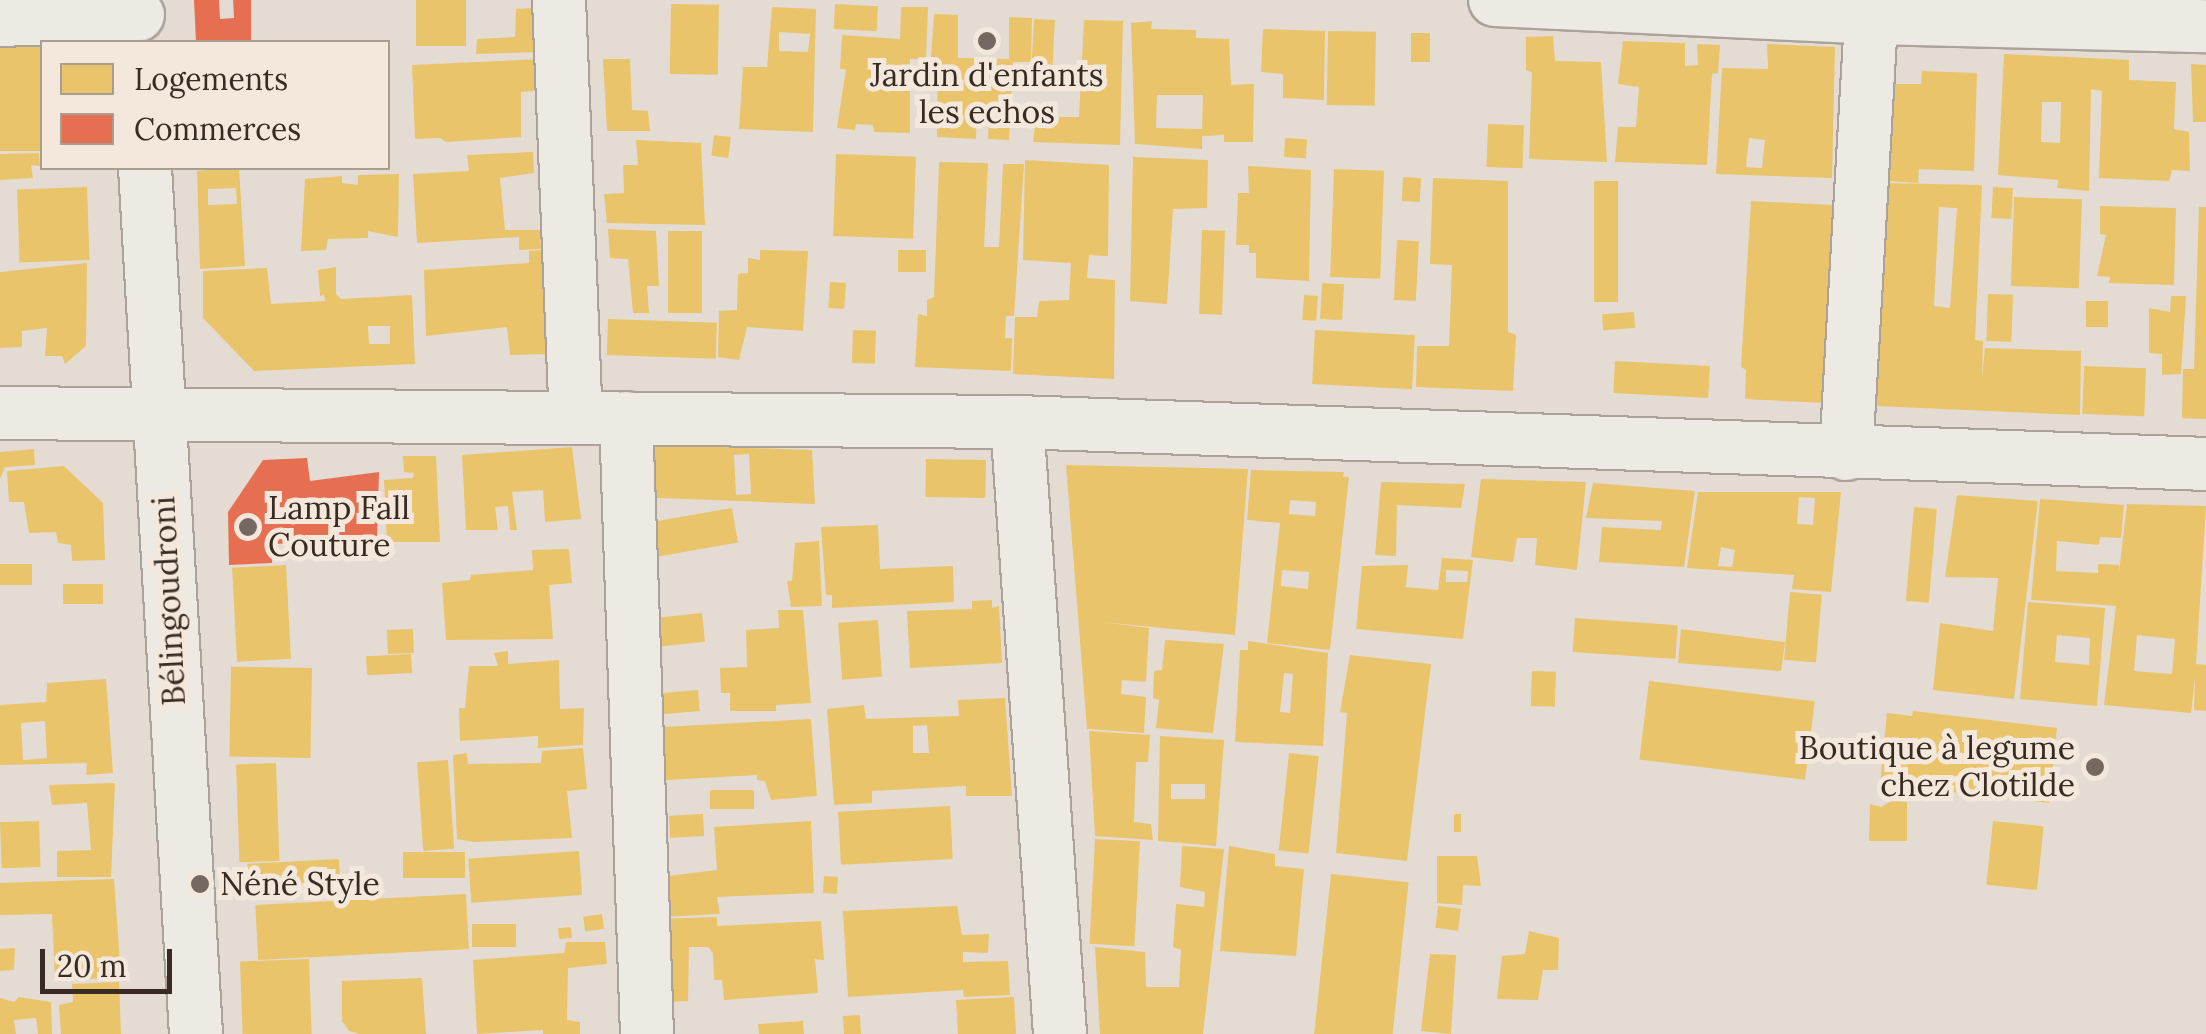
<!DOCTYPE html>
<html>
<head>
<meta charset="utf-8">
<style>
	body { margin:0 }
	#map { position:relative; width:2206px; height:1034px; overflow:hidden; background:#e4dcd3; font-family:Lora,serif }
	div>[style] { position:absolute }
	.homes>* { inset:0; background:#e9c46a; transform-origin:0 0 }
	.shops>* { inset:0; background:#e76f51 }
	.roads { filter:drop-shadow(2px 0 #aaa29b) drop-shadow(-2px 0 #aaa29b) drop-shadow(0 2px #aaa29b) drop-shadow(0 -2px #aaa29b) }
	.minor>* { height:52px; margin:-26px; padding:0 26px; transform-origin:26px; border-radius:26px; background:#ede9e3 }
	.dots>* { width:28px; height:28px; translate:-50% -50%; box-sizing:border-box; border:5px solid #f3e8db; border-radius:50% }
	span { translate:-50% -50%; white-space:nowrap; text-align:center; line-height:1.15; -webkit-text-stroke:10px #f3e8db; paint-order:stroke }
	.poi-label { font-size:32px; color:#392a23 }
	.left { translate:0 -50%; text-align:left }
	.right { translate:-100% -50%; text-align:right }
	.street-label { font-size:32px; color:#392a23 }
	.legend { position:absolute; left:40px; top:40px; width:350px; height:130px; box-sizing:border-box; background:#f3e8db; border:2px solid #a99c91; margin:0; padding:12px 18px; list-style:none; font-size:30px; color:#392a23 }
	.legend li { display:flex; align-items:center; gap:20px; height:50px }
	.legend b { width:50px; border:2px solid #a99c91 }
	.scale { position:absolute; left:40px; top:949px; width:132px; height:45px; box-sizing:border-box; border:5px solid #392a23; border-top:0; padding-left:12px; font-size:30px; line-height:35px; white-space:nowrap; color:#392a23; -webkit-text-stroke:8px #f3e8db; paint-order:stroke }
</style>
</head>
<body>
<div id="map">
	<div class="homes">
		<div style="left:416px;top:0;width:50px;height:46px"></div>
		<div style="left:671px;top:4px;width:48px;height:70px;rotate:1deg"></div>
		<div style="left:835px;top:4px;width:43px;height:25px;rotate:3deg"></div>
		<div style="clip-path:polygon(evenodd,772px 7px,816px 9px,813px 132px,739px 129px,743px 67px,767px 67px,772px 7px,779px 32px,810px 34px,808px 52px,779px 51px,779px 32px)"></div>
		<div style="clip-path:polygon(901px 7px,928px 7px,926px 59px,910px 59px,910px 133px,874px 132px,873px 125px,856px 124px,855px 130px,837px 128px,846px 69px,840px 69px,842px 35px,900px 39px)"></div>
		<div style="clip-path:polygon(535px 8px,539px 52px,476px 54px,477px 39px,515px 37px,516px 9px)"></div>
		<div style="clip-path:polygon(934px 14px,958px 15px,958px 58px,1009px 59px,1009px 17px,1032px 18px,1031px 62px,1013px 62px,1009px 140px,988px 139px,989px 110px,977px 110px,976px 139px,937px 137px,938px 57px,931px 57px)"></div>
		<div style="left:1034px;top:19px;width:21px;height:62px;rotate:3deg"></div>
		<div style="clip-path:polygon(1084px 20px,1123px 21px,1120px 145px,1033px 142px,1036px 117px,1079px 117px)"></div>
		<div style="clip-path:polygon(evenodd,1152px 21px,1151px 29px,1196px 30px,1196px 38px,1229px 39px,1231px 85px,1254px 84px,1253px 142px,1224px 142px,1224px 135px,1202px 136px,1202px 149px,1135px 144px,1131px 23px,1152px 21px,1157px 95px,1203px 95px,1202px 129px,1156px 128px,1157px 95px)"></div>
		<div style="clip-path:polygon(1263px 29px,1325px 31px,1324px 100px,1283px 98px,1283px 74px,1261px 72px)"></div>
		<div style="left:1328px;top:31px;width:48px;height:74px;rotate:1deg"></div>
		<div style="left:1411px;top:33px;width:19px;height:29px"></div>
		<div style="clip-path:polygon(1553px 36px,1555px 61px,1601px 62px,1607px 162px,1529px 159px,1532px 72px,1526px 70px,1526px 37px)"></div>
		<div style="clip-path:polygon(1623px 41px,1685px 43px,1685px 66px,1698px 65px,1697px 44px,1720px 45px,1718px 73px,1712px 74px,1707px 165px,1615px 162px,1618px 127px,1636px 127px,1639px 87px,1618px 84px)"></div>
		<div style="left:42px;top:42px;width:109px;height:42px;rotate:90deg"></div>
		<div style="clip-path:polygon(evenodd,1767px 44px,1835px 47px,1832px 178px,1716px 174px,1722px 68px,1768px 69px,1767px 44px,1749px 138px,1765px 140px,1762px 168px,1746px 167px,1749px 138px)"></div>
		<div style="clip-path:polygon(evenodd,2004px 54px,2129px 60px,2129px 80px,2176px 82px,2174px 129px,2189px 132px,2190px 171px,2172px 170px,2169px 181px,2099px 178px,2102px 91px,2091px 89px,2089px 191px,2057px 188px,2058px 180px,1998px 175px,2004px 54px,2042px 102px,2061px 102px,2060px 143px,2041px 142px,2042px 102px)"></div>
		<div style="clip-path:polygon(540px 59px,544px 90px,521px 92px,521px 137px,446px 142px,440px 138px,415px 139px,412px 65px)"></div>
		<div style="clip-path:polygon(603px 59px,630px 59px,632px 110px,648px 111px,650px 131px,607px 131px)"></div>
		<div style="clip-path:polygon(2191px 64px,2206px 65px,2206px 122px,2193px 122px)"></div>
		<div style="clip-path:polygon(1892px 70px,1896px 84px,1921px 84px,1922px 71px,1977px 73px,1974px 171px,1919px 169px,1918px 183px,1887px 181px)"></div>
		<div style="left:1488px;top:124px;width:36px;height:43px;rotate:2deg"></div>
		<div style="left:714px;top:135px;width:17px;height:21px;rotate:7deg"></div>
		<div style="left:1285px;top:138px;width:22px;height:19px;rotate:3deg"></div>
		<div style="clip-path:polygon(636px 140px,701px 143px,705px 225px,607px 223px,604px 194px,624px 193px,623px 165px,638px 165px)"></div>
		<div style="clip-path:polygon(533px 152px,534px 173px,500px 178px,505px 230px,540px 230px,541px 249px,519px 250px,519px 237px,417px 243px,413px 174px,469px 171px,467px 155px)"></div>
		<div style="clip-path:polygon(39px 153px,40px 166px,31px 165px,33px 178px,0 180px,0 154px)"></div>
		<div style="left:836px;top:154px;width:80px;height:82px;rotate:2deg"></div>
		<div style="clip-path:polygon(1133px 157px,1208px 160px,1207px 208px,1173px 209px,1167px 304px,1130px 301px)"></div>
		<div style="clip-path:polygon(1025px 160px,1109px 165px,1108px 256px,1089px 255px,1087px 278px,1115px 280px,1114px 379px,1013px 374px,1015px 317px,1037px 317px,1039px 301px,1069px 300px,1071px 263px,1023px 260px)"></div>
		<div style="clip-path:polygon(939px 162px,988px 163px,984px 247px,999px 247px,1003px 164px,1024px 164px,1014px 316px,1006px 316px,1005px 338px,1012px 338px,1011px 371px,915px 367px,918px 314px,927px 316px,927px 300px,934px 297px)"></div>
		<div style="clip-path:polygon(1248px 166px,1311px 170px,1309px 281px,1256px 278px,1256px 253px,1249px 253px,1249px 245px,1236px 245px,1238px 193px,1249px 193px)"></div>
		<div style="clip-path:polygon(evenodd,239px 168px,245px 266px,200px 269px,197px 171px,239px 168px,236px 188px,237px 204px,208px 205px,208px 189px,236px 188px)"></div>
		<div style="left:1334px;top:169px;width:50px;height:108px;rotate:2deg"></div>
		<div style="clip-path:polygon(399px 174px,398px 237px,368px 231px,368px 238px,328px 239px,326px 250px,301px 251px,305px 179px,342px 176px,342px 183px,358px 185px,358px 175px)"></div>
		<div style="left:1403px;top:177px;width:18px;height:24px;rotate:3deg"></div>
		<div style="clip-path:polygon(1433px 178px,1508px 181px,1508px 332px,1516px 335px,1513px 391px,1416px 387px,1417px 346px,1449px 346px,1452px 265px,1430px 264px)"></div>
		<div style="left:1594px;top:181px;width:24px;height:121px"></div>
		<div style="clip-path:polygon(evenodd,1884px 183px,1982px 185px,1975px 340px,1983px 341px,1982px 379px,1985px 348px,2081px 351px,2080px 415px,1876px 406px,1884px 183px,1939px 207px,1957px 208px,1950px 308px,1934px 306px,1939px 207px)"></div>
		<div style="left:87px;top:187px;width:73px;height:70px;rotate:88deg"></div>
		<div style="left:1993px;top:187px;width:20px;height:31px;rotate:3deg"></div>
		<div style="left:2014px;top:197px;width:68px;height:89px;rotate:2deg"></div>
		<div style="clip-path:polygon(1751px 201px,1833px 205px,1826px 403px,1745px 399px,1746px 370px,1741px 367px)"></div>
		<div style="clip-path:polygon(2100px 206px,2176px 208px,2174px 285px,2109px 283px,2110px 277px,2097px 276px,2106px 235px,2100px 234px)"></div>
		<div style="clip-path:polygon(2199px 207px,2206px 207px,2206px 419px,2182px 418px,2183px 369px,2194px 369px)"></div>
		<div style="clip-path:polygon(608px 229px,656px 231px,659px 286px,647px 286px,649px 313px,633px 313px,628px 259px,610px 258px)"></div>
		<div style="left:1202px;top:230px;width:23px;height:84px;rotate:2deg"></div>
		<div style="left:668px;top:231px;width:34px;height:82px"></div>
		<div style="left:1397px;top:240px;width:22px;height:60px;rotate:3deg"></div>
		<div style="clip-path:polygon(543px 250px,548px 354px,510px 355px,507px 327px,426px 336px,424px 270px,529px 263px,529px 251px)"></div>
		<div style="clip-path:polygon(760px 250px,808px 251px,803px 331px,747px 327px,739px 360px,718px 357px,719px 311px,737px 310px,738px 274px,748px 273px,748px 258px,760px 260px)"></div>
		<div style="left:898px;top:250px;width:28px;height:22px"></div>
		<div style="clip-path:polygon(87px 263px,86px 346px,65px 364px,62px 356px,45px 356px,47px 328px,22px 331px,22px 347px,0 348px,0 272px)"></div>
		<div style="clip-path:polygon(evenodd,336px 267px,336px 294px,341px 299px,412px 295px,415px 364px,254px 371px,203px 318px,203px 271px,267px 268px,271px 304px,325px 301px,324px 295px,320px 296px,318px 270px,336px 267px,368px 326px,390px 326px,390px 344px,369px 344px,368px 326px)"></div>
		<div style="left:830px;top:282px;width:16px;height:26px;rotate:4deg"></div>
		<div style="left:1322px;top:283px;width:22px;height:36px;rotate:3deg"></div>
		<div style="left:1988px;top:294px;width:25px;height:47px;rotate:2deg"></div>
		<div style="left:1304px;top:295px;width:14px;height:25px;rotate:4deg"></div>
		<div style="clip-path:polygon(2171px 296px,2186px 296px,2181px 374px,2162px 375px,2162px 354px,2149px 353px,2149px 308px,2170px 312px)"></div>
		<div style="left:2086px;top:301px;width:22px;height:26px"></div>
		<div style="left:1634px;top:312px;width:16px;height:32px;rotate:86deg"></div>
		<div style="left:608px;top:319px;width:109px;height:36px;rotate:2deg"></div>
		<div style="left:853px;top:330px;width:23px;height:33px;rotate:2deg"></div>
		<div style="left:1315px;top:330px;width:100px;height:54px;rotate:3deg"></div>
		<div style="left:1615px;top:361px;width:95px;height:32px;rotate:3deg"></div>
		<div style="left:2084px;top:366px;width:62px;height:48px;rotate:2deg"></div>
		<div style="clip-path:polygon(evenodd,634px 444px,812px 450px,815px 504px,636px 497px,634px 444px,749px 454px,751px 494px,736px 495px,734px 455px,749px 454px)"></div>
		<div style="clip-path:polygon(572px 447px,581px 519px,545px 522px,543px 490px,512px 492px,517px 530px,510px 530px,508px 506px,495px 507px,498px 530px,466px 530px,462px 455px)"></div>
		<div style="clip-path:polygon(34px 449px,35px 465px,5px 467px,0 479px,0 452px)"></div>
		<div style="clip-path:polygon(403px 456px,436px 456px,440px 542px,387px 542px,384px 480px,413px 478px,414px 473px,404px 472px)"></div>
		<div style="left:926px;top:459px;width:60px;height:38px;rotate:1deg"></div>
		<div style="clip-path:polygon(1066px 465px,1248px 469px,1235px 635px,1101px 622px,1149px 628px,1146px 682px,1122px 680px,1121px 694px,1146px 697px,1144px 733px,1087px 729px)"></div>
		<div style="clip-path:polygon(64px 466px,103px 503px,105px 560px,72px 561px,71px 545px,58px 543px,56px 532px,29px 533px,24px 502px,9px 502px,7px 471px)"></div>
		<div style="clip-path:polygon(evenodd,1251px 470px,1344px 472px,1343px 477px,1349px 477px,1330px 650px,1267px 643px,1280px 523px,1247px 520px,1251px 470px,1290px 500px,1316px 502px,1315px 516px,1289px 514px,1290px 500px,1251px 470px,1282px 570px,1309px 572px,1308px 589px,1281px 586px,1282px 570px)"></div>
		<div style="clip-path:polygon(1481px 479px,1586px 482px,1577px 570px,1535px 565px,1537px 538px,1517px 538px,1513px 562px,1471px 557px)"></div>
		<div style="clip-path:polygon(1381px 482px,1465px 484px,1461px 508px,1397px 505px,1396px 556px,1375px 555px)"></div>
		<div style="clip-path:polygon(1593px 483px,1695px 491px,1684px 567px,1599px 562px,1602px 527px,1661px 530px,1662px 521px,1586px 518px)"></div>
		<div style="clip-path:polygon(evenodd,1698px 492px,1841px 492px,1831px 592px,1792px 589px,1794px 575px,1687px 568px,1698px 492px,1799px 497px,1815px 498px,1813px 525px,1797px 524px,1799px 497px,1698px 492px,1721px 547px,1735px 550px,1732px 567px,1718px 566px,1721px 547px)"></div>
		<div style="clip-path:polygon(1957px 495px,2038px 501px,2014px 699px,1933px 690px,1940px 623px,1993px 631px,1998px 578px,1945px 577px)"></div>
		<div style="clip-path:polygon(evenodd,2040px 499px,2124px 505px,2121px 538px,2100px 537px,2099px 545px,2057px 541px,2056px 571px,2098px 573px,2098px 564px,2119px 565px,2119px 572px,2127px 504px,2206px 506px,2196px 664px,2206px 665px,2206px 711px,2194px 710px,2195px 677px,2191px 713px,2104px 705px,2116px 606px,2031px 600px,2040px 499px,2137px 635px,2175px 639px,2172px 674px,2134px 671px,2137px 635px)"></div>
		<div style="left:1914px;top:507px;width:23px;height:94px;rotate:5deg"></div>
		<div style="left:732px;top:508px;width:35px;height:84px;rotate:80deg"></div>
		<div style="clip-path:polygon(878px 525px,880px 569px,953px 566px,954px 602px,832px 608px,832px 595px,826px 595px,821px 527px)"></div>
		<div style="clip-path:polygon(819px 541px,822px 606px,791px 607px,787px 581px,792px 581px,795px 543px)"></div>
		<div style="clip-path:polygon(569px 549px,572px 583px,549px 585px,553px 639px,446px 640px,442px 583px,470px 580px,471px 575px,533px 570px,532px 550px)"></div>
		<div style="clip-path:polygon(evenodd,1442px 558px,1473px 560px,1463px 639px,1356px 629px,1362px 566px,1408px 565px,1406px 587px,1438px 590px,1442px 558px,1446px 570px,1468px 571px,1467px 582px,1446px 582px,1446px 570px)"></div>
		<div style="left:0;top:564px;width:32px;height:21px"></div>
		<div style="left:286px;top:565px;width:94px;height:54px;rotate:87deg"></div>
		<div style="left:103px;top:584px;width:20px;height:40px;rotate:90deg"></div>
		<div style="left:1790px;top:592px;width:32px;height:68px;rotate:5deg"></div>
		<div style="clip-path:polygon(992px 600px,992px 608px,999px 606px,1002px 663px,910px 668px,907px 611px,972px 609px,972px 601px)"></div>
		<div style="clip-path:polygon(evenodd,2028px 602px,2105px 608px,2097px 706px,2020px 699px,2028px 602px,2057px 635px,2090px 638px,2089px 665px,2055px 662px,2057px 635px)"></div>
		<div style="clip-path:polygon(778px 610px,803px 610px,811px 703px,776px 705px,776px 711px,730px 711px,730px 693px,721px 693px,720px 668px,747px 667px,746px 630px,779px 628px)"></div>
		<div style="left:702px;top:613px;width:29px;height:57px;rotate:84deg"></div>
		<div style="left:1575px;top:618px;width:103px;height:34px;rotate:4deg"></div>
		<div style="left:878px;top:620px;width:57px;height:40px;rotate:86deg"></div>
		<div style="left:413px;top:629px;width:24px;height:26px;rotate:88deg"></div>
		<div style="clip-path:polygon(1681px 629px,1785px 642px,1781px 671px,1678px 663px)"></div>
		<div style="clip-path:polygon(1165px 640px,1224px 644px,1213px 733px,1156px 728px,1159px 700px,1153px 698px,1154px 671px,1162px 670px)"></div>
		<div style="clip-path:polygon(evenodd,1248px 641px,1328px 653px,1323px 746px,1235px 742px,1240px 650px,1248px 650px,1248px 641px,1284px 673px,1293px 674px,1290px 713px,1280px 712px,1284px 673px)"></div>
		<div style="clip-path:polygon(508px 651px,508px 664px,559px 660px,560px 709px,584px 708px,583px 745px,538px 748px,538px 736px,460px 741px,459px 708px,465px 708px,469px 666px,498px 666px,494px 653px)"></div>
		<div style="left:411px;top:654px;width:19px;height:45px;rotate:87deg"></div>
		<div style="clip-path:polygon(1350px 655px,1431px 664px,1407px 861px,1336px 853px,1347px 713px,1340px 712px)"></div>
		<div style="left:312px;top:668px;width:90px;height:81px;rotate:91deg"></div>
		<div style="left:1532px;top:671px;width:24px;height:35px;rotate:2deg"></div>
		<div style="clip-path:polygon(evenodd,106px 679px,113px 773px,86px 775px,87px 763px,0 765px,0 705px,46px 702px,47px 683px,106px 679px,45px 721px,47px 758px,23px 760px,21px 723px,45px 721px)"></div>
		<div style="left:1649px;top:681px;width:167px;height:79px;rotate:7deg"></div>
		<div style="left:698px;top:690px;width:21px;height:38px;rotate:85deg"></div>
		<div style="clip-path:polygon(evenodd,1005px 698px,1012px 796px,966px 796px,966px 786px,872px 791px,872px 803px,834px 805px,827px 709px,864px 705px,866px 719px,959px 716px,958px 700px,1005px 698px,927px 725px,929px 753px,913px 753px,913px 726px,927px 725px)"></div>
		<div style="clip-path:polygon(1913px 711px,2057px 728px,2049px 803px,1880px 784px,1887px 713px,1912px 716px)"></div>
		<div style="clip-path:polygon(811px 719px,817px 796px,771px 800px,765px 781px,757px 780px,757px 775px,648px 781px,645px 728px)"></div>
		<div style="clip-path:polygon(1089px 731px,1150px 735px,1148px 762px,1136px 762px,1134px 822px,1151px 824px,1153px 840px,1095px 836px)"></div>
		<div style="clip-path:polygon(evenodd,1160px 736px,1224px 740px,1216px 846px,1158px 841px,1160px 736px,1171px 784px,1205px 784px,1205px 799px,1171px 799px,1171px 784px)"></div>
		<div style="clip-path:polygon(583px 748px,587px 789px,567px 791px,572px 838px,474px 842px,457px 839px,453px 755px,467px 753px,468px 764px,541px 763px,542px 751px)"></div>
		<div style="left:1289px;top:753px;width:30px;height:98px;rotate:6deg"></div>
		<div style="left:448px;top:760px;width:89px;height:31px;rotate:86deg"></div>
		<div style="left:276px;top:763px;width:98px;height:40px;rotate:88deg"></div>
		<div style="clip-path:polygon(115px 783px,111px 877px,57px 877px,57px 851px,91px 850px,87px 803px,52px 805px,49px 785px)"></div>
		<div style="left:754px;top:790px;width:19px;height:44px;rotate:90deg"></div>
		<div style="clip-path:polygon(1891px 801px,1907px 802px,1907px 841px,1869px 841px,1870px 804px,1881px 807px)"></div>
		<div style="left:950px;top:806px;width:53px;height:112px;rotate:87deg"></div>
		<div style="left:703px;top:814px;width:22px;height:34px;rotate:87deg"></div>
		<div style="left:1454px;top:814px;width:7px;height:18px"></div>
		<div style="left:39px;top:821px;width:46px;height:39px;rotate:88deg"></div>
		<div style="clip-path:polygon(811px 821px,814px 893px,717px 897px,720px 914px,662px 917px,659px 877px,717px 870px,714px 827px)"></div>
		<div style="left:1993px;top:821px;width:51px;height:64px;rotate:6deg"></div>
		<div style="left:1095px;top:839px;width:45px;height:105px;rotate:3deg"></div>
		<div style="clip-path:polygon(1182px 846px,1224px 849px,1203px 1034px,1100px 1034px,1095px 947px,1145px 952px,1146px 987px,1179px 987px,1181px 950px,1173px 947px,1176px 904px,1204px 907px,1205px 892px,1180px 887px)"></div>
		<div style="clip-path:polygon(1229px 846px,1275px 854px,1275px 866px,1304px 869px,1296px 956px,1220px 951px)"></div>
		<div style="left:579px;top:851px;width:44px;height:111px;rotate:86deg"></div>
		<div style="left:465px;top:852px;width:26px;height:62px;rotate:90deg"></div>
		<div style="clip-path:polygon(1437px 856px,1477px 856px,1481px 886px,1463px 885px,1462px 905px,1437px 903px)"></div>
		<div style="left:339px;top:859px;width:22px;height:92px;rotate:87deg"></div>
		<div style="left:1331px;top:874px;width:78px;height:161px;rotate:6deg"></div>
		<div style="left:824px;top:876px;width:14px;height:17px;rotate:4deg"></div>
		<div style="clip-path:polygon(114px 879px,121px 977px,55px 981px,52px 914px,0 915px,0 883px)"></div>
		<div style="left:466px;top:894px;width:55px;height:211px;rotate:87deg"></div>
		<div style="clip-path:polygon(957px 906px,962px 935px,989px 934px,988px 953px,963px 952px,963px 962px,1008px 961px,1010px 995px,964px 997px,963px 990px,848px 997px,843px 911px)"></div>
		<div style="left:1438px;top:906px;width:23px;height:22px;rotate:7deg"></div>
		<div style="left:602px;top:914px;width:15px;height:19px;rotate:82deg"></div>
		<div style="clip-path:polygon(717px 917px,717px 926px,821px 921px,824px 960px,815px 959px,818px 993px,724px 1000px,722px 980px,714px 980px,713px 953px,708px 947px,689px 947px,688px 1001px,659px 1002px,657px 919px)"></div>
		<div style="left:472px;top:924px;width:44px;height:23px"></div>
		<div style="left:571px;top:927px;width:11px;height:13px;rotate:85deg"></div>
		<div style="clip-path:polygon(1529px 931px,1559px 938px,1558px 970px,1543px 970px,1538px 1000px,1497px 999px,1502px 956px,1525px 954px)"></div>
		<div style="clip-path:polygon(566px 942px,605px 942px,607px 964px,568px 968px,567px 1020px,580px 1022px,580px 1034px,543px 1034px,543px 1030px,477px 1034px,473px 960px,564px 953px)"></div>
		<div style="clip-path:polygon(15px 948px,14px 970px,0 971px,0 949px)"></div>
		<div style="clip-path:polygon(1430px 954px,1456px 955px,1451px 1034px,1421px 1031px)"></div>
		<div style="left:309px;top:959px;width:75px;height:69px;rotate:88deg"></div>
		<div style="clip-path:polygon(422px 978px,426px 1034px,359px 1034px,349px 1031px,342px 1021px,342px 981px)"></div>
		<div style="clip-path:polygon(119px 982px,121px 1034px,61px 1034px,59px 1005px,73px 1002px,72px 984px)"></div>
		<div style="clip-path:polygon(19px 997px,51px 1002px,52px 1034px,38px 1034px,36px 1018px,14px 1020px,16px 1034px,0 1034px,0 998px,14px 1002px)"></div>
		<div style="left:1014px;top:997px;width:37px;height:58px;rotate:87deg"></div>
		<div style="left:860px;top:1015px;width:19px;height:17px;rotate:87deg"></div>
		<div style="clip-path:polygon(803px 1021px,804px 1034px,759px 1034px,758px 1024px)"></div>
	</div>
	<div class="shops">
		<div style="clip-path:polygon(194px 0,219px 0,220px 19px,234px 18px,233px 0,251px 0,251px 42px,196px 42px)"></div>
		<div style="clip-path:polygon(evenodd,307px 458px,310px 481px,379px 472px,377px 540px,273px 544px,272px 563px,229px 565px,228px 512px,263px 460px,307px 458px,287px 499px,310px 499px,310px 514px,288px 515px,287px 499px)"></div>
	</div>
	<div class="roads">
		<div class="minor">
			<div style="left:559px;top:0;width:417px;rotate:87.7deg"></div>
			<div style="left:1495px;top:0;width:377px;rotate:2.7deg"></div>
			<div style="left:1872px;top:18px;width:334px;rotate:1.4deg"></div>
			<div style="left:0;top:20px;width:138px;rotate:-2.1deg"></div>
			<div style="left:145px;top:168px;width:868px;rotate:86.63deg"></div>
			<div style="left:0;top:413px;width:1017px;rotate:0.51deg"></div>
			<div style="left:1017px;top:422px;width:1190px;rotate:2.02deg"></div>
			<div style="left:626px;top:418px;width:616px;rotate:88.05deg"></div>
			<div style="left:1017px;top:422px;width:614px;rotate:85.98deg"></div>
			<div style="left:1846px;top:454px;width:455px;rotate:-86.7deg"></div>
		</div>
	</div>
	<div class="dots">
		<div style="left:987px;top:41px;background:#756861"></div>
		<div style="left:248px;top:527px;background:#756861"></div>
		<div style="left:2095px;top:767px;background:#756861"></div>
		<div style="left:200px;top:884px;background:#756861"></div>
	</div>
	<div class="poi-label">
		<span style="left:987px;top:94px">Jardin d'enfants<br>les echos</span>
		<span class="left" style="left:268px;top:527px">Lamp Fall<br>Couture</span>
		<span class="right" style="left:2075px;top:767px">Boutique à legume<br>chez Clotilde</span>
		<span class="left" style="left:220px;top:884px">Néné Style</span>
	</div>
	<div class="street-label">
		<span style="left:169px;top:601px;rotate:-93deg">Bélingoudroni</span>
	</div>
	<ul class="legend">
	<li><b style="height:28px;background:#e9c46a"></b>Logements</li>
	<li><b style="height:28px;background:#e76f51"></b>Commerces</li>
	</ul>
	<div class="scale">20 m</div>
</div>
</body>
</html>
